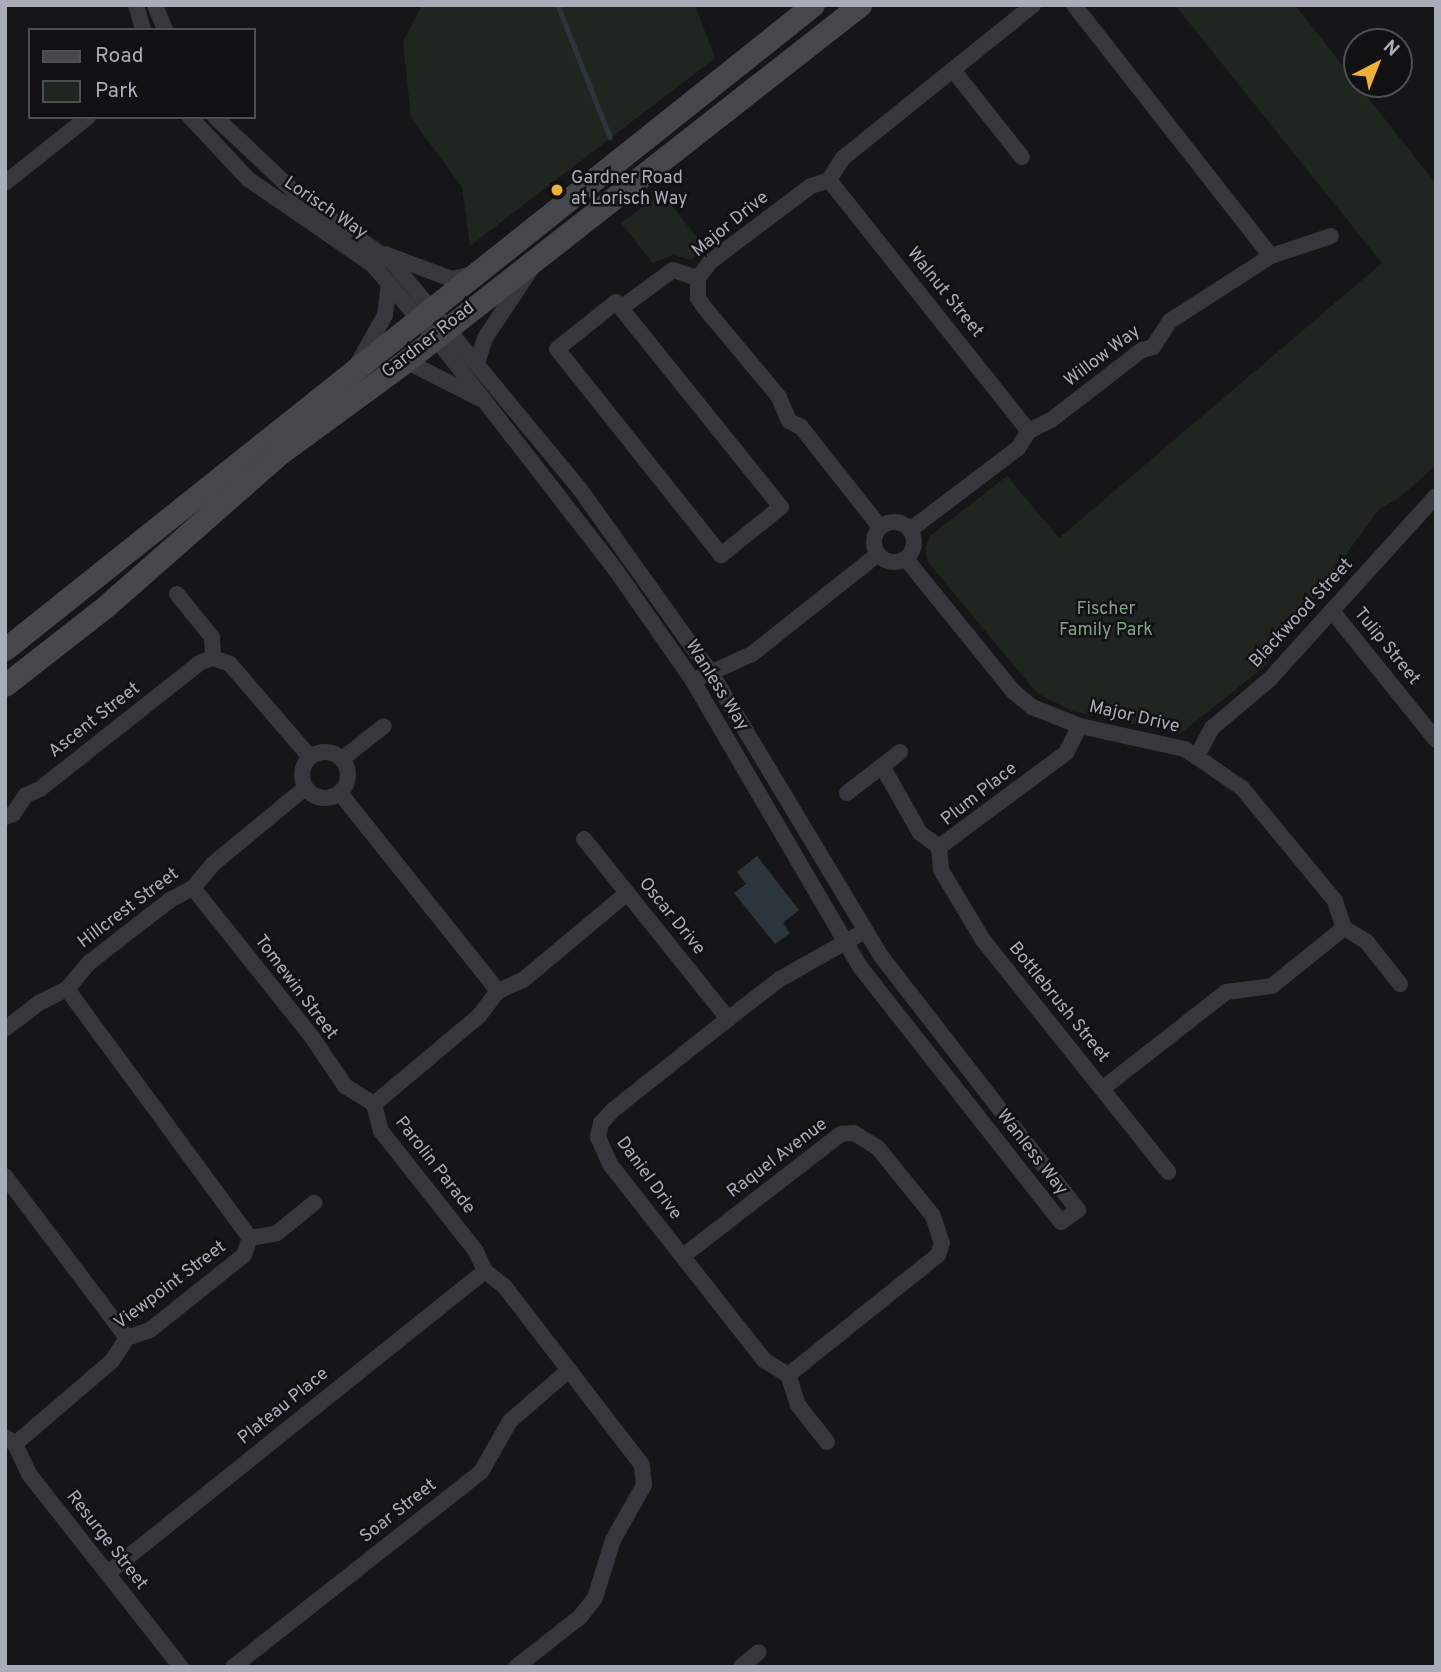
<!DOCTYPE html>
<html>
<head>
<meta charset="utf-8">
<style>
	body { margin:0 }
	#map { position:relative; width:1441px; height:1672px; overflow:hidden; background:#161618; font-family:Overpass,sans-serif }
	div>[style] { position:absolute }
	.green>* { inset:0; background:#1e261f }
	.water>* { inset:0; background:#2c353c }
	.stream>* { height:4.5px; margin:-2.25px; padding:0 2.25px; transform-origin:2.25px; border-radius:2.25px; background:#2c353c }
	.street>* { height:16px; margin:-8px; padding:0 8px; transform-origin:8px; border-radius:8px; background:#37383d }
	.street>.ring { margin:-8px; padding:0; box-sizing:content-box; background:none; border:16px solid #37383d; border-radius:50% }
	.secondary>* { height:23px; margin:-11.5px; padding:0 11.5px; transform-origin:11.5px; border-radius:11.5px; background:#45474d }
	.dots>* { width:19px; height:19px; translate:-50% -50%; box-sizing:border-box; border:4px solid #111113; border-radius:50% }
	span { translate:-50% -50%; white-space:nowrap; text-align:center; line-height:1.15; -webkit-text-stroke:5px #111113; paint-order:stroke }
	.poi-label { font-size:18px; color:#a8adb8 }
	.left { translate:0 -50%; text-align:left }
	.street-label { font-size:18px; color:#a8adb8 }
	.park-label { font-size:18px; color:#7fa381 }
	.frame { position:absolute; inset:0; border:7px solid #a8adb8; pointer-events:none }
	.legend { position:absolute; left:28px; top:28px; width:228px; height:91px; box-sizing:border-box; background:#111113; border:2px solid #4d4f55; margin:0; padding:9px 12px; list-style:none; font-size:21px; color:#a8adb8 }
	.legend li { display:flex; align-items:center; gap:14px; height:35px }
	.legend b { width:35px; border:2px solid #4d4f55 }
	.north { position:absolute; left:1343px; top:28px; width:70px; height:70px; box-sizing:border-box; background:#111113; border:2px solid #4d4f55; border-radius:50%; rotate:42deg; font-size:19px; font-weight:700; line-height:28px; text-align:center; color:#a8adb8 }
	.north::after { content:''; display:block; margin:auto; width:24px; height:32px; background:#f2b134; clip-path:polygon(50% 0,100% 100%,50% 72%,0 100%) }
</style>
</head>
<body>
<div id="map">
	<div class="green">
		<div style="clip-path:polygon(422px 5px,695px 5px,715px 58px,470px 246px,462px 187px,411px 118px,403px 42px)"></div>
		<div style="clip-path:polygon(1175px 5px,1295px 5px,1436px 184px,1436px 465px,1399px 498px,1379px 509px,1265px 666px,1180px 734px,1072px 711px,1037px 693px,928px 562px,925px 549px,930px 536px,1007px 476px,1059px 538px,1382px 263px)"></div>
		<div style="clip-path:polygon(662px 193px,706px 249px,691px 260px,673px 255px,653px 263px,621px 223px)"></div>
	</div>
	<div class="water">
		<div style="clip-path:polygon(757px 856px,799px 910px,783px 923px,790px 933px,775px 944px,734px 893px,746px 884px,737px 872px)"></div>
	</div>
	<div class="stream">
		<div style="left:558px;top:5px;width:142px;rotate:68.5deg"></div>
	</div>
	<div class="street">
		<div style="left:136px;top:5px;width:26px;rotate:74deg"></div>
		<div style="left:155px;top:5px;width:27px;rotate:68deg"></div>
		<div style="left:1074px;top:5px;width:319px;rotate:51.9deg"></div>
		<div style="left:953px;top:70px;width:111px;rotate:51.6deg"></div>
		<div style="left:190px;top:117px;width:85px;rotate:46.9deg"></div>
		<div style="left:248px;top:179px;width:152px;rotate:34.5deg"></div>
		<div style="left:373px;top:265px;width:118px;rotate:49.8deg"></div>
		<div style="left:449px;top:355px;width:271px;rotate:52.2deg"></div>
		<div style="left:615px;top:569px;width:136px;rotate:55.1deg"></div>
		<div style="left:693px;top:681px;width:333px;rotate:59.7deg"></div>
		<div style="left:861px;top:968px;width:323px;rotate:51.8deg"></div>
		<div style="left:1061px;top:1222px;width:21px;rotate:-35deg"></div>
		<div style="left:1078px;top:1210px;width:321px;rotate:-127.8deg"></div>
		<div style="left:881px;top:956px;width:330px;rotate:-121deg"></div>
		<div style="left:711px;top:673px;width:227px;rotate:-125.5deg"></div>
		<div style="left:579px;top:488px;width:293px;rotate:-129.6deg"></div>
		<div style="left:392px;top:262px;width:111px;rotate:-144.9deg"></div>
		<div style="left:301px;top:198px;width:118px;rotate:-136.7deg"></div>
		<div style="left:829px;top:180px;width:321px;rotate:51.5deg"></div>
		<div style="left:5px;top:183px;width:106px;rotate:-38.5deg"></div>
		<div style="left:385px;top:254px;width:71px;rotate:20.7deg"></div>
		<div style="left:451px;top:279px;width:19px;rotate:-12deg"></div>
		<div style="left:616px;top:302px;width:263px;rotate:51.2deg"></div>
		<div style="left:781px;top:507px;width:77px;rotate:141.3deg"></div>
		<div style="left:721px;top:555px;width:263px;rotate:-128.5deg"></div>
		<div style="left:557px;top:349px;width:75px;rotate:-38.5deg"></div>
		<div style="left:621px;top:308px;width:64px;rotate:-36.2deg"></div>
		<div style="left:673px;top:270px;width:26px;rotate:18deg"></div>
		<div style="left:406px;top:361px;width:84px;rotate:26.9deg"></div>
		<div style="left:358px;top:363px;width:55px;rotate:-60.6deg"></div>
		<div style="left:385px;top:315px;width:32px;rotate:-83deg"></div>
		<div style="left:477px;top:363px;width:26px;rotate:-72deg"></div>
		<div style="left:485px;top:338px;width:87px;rotate:-56.3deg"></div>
		<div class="ring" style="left:874px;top:522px;width:24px;height:24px"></div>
		<div style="left:880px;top:527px;width:127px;rotate:-128.3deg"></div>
		<div style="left:801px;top:427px;width:13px;rotate:-153deg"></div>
		<div style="left:789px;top:421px;width:26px;rotate:-113deg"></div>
		<div style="left:779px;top:397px;width:117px;rotate:-129.8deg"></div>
		<div style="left:704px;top:307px;width:11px;rotate:-124deg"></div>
		<div style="left:698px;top:298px;width:20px;rotate:-90deg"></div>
		<div style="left:698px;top:278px;width:20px;rotate:-53deg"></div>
		<div style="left:710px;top:262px;width:126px;rotate:-37deg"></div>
		<div style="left:811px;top:186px;width:19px;rotate:-18deg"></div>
		<div style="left:829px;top:180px;width:26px;rotate:-58deg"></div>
		<div style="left:843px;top:158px;width:244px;rotate:-38.8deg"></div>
		<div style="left:910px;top:530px;width:136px;rotate:-37.2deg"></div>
		<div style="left:1018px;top:448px;width:20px;rotate:-57deg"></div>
		<div style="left:1029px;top:431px;width:25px;rotate:-27deg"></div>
		<div style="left:1051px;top:420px;width:115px;rotate:-37.6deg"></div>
		<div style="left:1142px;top:350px;width:11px;rotate:-15deg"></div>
		<div style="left:1153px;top:347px;width:31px;rotate:-57deg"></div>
		<div style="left:1170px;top:321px;width:120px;rotate:-32.8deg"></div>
		<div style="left:1271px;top:256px;width:63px;rotate:-18.4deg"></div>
		<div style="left:906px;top:559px;width:170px;rotate:51deg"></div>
		<div style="left:1013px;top:691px;width:25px;rotate:40deg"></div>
		<div style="left:1032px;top:707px;width:52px;rotate:21.6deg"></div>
		<div style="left:1080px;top:726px;width:107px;rotate:12.4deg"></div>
		<div style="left:1185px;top:749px;width:69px;rotate:34.4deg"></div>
		<div style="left:1242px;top:788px;width:146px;rotate:50.5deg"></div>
		<div style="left:1335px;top:901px;width:28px;rotate:72deg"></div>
		<div style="left:1344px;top:928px;width:26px;rotate:31deg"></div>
		<div style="left:1366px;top:941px;width:55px;rotate:51.7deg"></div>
		<div style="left:177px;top:594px;width:55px;rotate:50.9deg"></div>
		<div style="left:212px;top:637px;width:21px;rotate:87deg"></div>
		<div style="left:1332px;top:611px;width:166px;rotate:51.1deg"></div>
		<div style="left:701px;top:677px;width:56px;rotate:-24.3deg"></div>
		<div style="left:752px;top:654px;width:161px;rotate:-38.4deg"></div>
		<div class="ring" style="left:302px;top:752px;width:30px;height:30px"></div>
		<div style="left:1197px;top:756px;width:32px;rotate:-62deg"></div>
		<div style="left:1212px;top:728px;width:76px;rotate:-40.2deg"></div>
		<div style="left:1270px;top:679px;width:247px;rotate:-47.8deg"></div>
		<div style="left:342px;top:759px;width:53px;rotate:-38.2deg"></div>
		<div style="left:882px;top:766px;width:77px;rotate:60.4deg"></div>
		<div style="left:920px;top:833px;width:24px;rotate:36deg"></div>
		<div style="left:939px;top:847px;width:158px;rotate:-36.5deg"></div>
		<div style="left:1066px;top:753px;width:30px;rotate:-63deg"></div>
		<div style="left:340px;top:793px;width:253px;rotate:51.4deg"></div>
		<div style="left:847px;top:793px;width:67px;rotate:-37.7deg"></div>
		<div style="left:5px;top:817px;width:9px;rotate:-21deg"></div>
		<div style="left:13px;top:814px;width:23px;rotate:-56deg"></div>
		<div style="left:26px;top:795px;width:15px;rotate:-23deg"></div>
		<div style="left:40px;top:789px;width:205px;rotate:-38.3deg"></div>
		<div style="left:201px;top:662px;width:13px;rotate:-18deg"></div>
		<div style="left:213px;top:658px;width:18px;rotate:19deg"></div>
		<div style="left:230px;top:664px;width:123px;rotate:49.3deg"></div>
		<div style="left:584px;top:839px;width:231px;rotate:51.3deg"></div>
		<div style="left:939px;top:847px;width:23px;rotate:85deg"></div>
		<div style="left:941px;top:870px;width:82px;rotate:59deg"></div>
		<div style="left:983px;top:940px;width:297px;rotate:51.4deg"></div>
		<div style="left:193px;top:888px;width:191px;rotate:51.4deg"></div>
		<div style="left:312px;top:1037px;width:59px;rotate:56deg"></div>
		<div style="left:345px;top:1086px;width:34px;rotate:32deg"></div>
		<div style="left:67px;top:989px;width:309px;rotate:53.7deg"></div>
		<div style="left:5px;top:1029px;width:43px;rotate:-37.4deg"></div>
		<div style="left:39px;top:1003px;width:31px;rotate:-27deg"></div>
		<div style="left:67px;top:989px;width:35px;rotate:-50deg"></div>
		<div style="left:90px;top:962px;width:101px;rotate:-37.8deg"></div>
		<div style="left:170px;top:900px;width:26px;rotate:-28deg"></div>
		<div style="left:193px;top:888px;width:31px;rotate:-50deg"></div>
		<div style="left:213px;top:864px;width:119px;rotate:-39.6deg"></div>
		<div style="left:1102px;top:1089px;width:157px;rotate:-38deg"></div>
		<div style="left:1226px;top:992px;width:46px;rotate:-7.4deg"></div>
		<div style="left:1272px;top:986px;width:92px;rotate:-38.9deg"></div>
		<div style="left:5px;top:1176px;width:203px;rotate:53deg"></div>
		<div style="left:683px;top:1256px;width:200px;rotate:-37.7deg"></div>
		<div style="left:841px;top:1134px;width:13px;rotate:-4deg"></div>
		<div style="left:854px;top:1133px;width:28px;rotate:32deg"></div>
		<div style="left:878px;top:1148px;width:87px;rotate:51deg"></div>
		<div style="left:933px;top:1216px;width:28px;rotate:72deg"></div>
		<div style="left:942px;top:1243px;width:13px;rotate:108deg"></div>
		<div style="left:938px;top:1255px;width:192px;rotate:141.3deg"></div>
		<div style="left:5px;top:1437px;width:12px;rotate:35deg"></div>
		<div style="left:15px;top:1444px;width:33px;rotate:65deg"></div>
		<div style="left:29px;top:1474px;width:246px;rotate:51.8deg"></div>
		<div style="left:827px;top:1442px;width:47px;rotate:-128.1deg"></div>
		<div style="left:798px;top:1405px;width:32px;rotate:-108deg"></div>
		<div style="left:788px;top:1375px;width:28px;rotate:-148deg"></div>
		<div style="left:764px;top:1360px;width:249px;rotate:-128.2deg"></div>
		<div style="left:610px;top:1164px;width:30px;rotate:-114deg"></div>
		<div style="left:598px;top:1137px;width:14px;rotate:-78deg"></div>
		<div style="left:601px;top:1123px;width:18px;rotate:-47deg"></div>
		<div style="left:613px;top:1110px;width:147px;rotate:-38.4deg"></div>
		<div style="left:728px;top:1019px;width:66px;rotate:-37.6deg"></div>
		<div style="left:780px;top:979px;width:98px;rotate:-29.5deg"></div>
		<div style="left:15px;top:1444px;width:128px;rotate:-40.6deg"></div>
		<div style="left:112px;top:1361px;width:27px;rotate:-57deg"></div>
		<div style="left:127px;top:1338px;width:24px;rotate:-19deg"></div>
		<div style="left:150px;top:1330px;width:120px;rotate:-38.6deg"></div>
		<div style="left:244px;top:1255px;width:18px;rotate:-71deg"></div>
		<div style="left:250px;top:1238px;width:27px;rotate:-10deg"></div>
		<div style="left:277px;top:1233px;width:48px;rotate:-39deg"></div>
		<div style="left:108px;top:1573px;width:483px;rotate:-38.7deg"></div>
		<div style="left:233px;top:1667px;width:315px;rotate:-38.2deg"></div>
		<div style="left:481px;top:1472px;width:59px;rotate:-60.4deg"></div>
		<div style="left:510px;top:1421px;width:78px;rotate:-40.8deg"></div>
		<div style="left:516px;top:1667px;width:81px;rotate:-38deg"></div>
		<div style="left:580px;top:1617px;width:24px;rotate:-52deg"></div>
		<div style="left:595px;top:1598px;width:61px;rotate:-72.8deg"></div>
		<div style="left:613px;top:1540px;width:63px;rotate:-60.6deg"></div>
		<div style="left:644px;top:1485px;width:20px;rotate:-96deg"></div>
		<div style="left:642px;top:1465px;width:226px;rotate:-127.6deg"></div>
		<div style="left:504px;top:1286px;width:24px;rotate:-142deg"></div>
		<div style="left:485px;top:1271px;width:23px;rotate:-115deg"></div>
		<div style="left:475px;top:1250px;width:152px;rotate:-128.3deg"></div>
		<div style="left:381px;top:1131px;width:28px;rotate:-105deg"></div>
		<div style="left:374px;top:1104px;width:137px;rotate:-40deg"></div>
		<div style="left:479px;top:1016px;width:31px;rotate:-53deg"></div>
		<div style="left:498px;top:991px;width:27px;rotate:-24deg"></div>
		<div style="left:523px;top:980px;width:136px;rotate:-39.9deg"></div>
		<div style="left:741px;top:1667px;width:23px;rotate:-40deg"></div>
	</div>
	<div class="secondary">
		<div style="left:5px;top:649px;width:1033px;rotate:-38.56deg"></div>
		<div style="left:5px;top:685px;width:128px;rotate:-38deg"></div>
		<div style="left:106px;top:606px;width:230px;rotate:-41.3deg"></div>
		<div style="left:279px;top:454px;width:157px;rotate:-36.2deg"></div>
		<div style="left:406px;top:361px;width:577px;rotate:-38.1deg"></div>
	</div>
	<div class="dots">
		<div style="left:557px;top:190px;background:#f2b134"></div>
	</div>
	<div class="poi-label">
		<span class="left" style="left:571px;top:190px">Gardner Road<br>at Lorisch Way</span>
	</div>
	<div class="street-label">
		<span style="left:325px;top:209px;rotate:34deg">Lorisch Way</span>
		<span style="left:731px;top:225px;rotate:-39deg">Major Drive</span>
		<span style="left:944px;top:293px;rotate:51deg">Walnut Street</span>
		<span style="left:429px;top:341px;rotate:-38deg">Gardner Road</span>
		<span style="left:1103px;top:357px;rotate:-37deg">Willow Way</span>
		<span style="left:1302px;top:614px;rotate:-47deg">Blackwood Street</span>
		<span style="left:1386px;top:647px;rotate:51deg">Tulip Street</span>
		<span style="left:716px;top:686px;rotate:58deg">Wanless Way</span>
		<span style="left:1134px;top:718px;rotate:13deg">Major Drive</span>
		<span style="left:95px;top:721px;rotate:-38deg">Ascent Street</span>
		<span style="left:980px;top:795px;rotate:-38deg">Plum Place</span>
		<span style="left:129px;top:909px;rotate:-37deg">Hillcrest Street</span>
		<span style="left:671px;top:917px;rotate:51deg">Oscar Drive</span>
		<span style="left:295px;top:988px;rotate:53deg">Tomewin Street</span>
		<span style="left:1058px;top:1003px;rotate:51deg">Bottlebrush Street</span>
		<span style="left:1031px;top:1153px;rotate:52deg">Wanless Way</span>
		<span style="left:778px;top:1159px;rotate:-37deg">Raquel Avenue</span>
		<span style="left:434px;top:1166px;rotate:52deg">Parolin Parade</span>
		<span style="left:648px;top:1179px;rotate:54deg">Daniel Drive</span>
		<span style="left:171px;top:1286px;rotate:-37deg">Viewpoint Street</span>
		<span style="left:284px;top:1407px;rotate:-39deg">Plateau Place</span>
		<span style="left:399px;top:1512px;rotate:-38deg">Soar Street</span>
		<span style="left:106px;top:1541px;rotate:52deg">Resurge Street</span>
	</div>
	<div class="park-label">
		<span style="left:1106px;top:621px">Fischer<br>Family Park</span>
	</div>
	<div class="frame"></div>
	<ul class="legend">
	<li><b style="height:9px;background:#45474d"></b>Road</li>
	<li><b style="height:19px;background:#1e261f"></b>Park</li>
	</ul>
	<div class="north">N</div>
</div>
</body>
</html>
